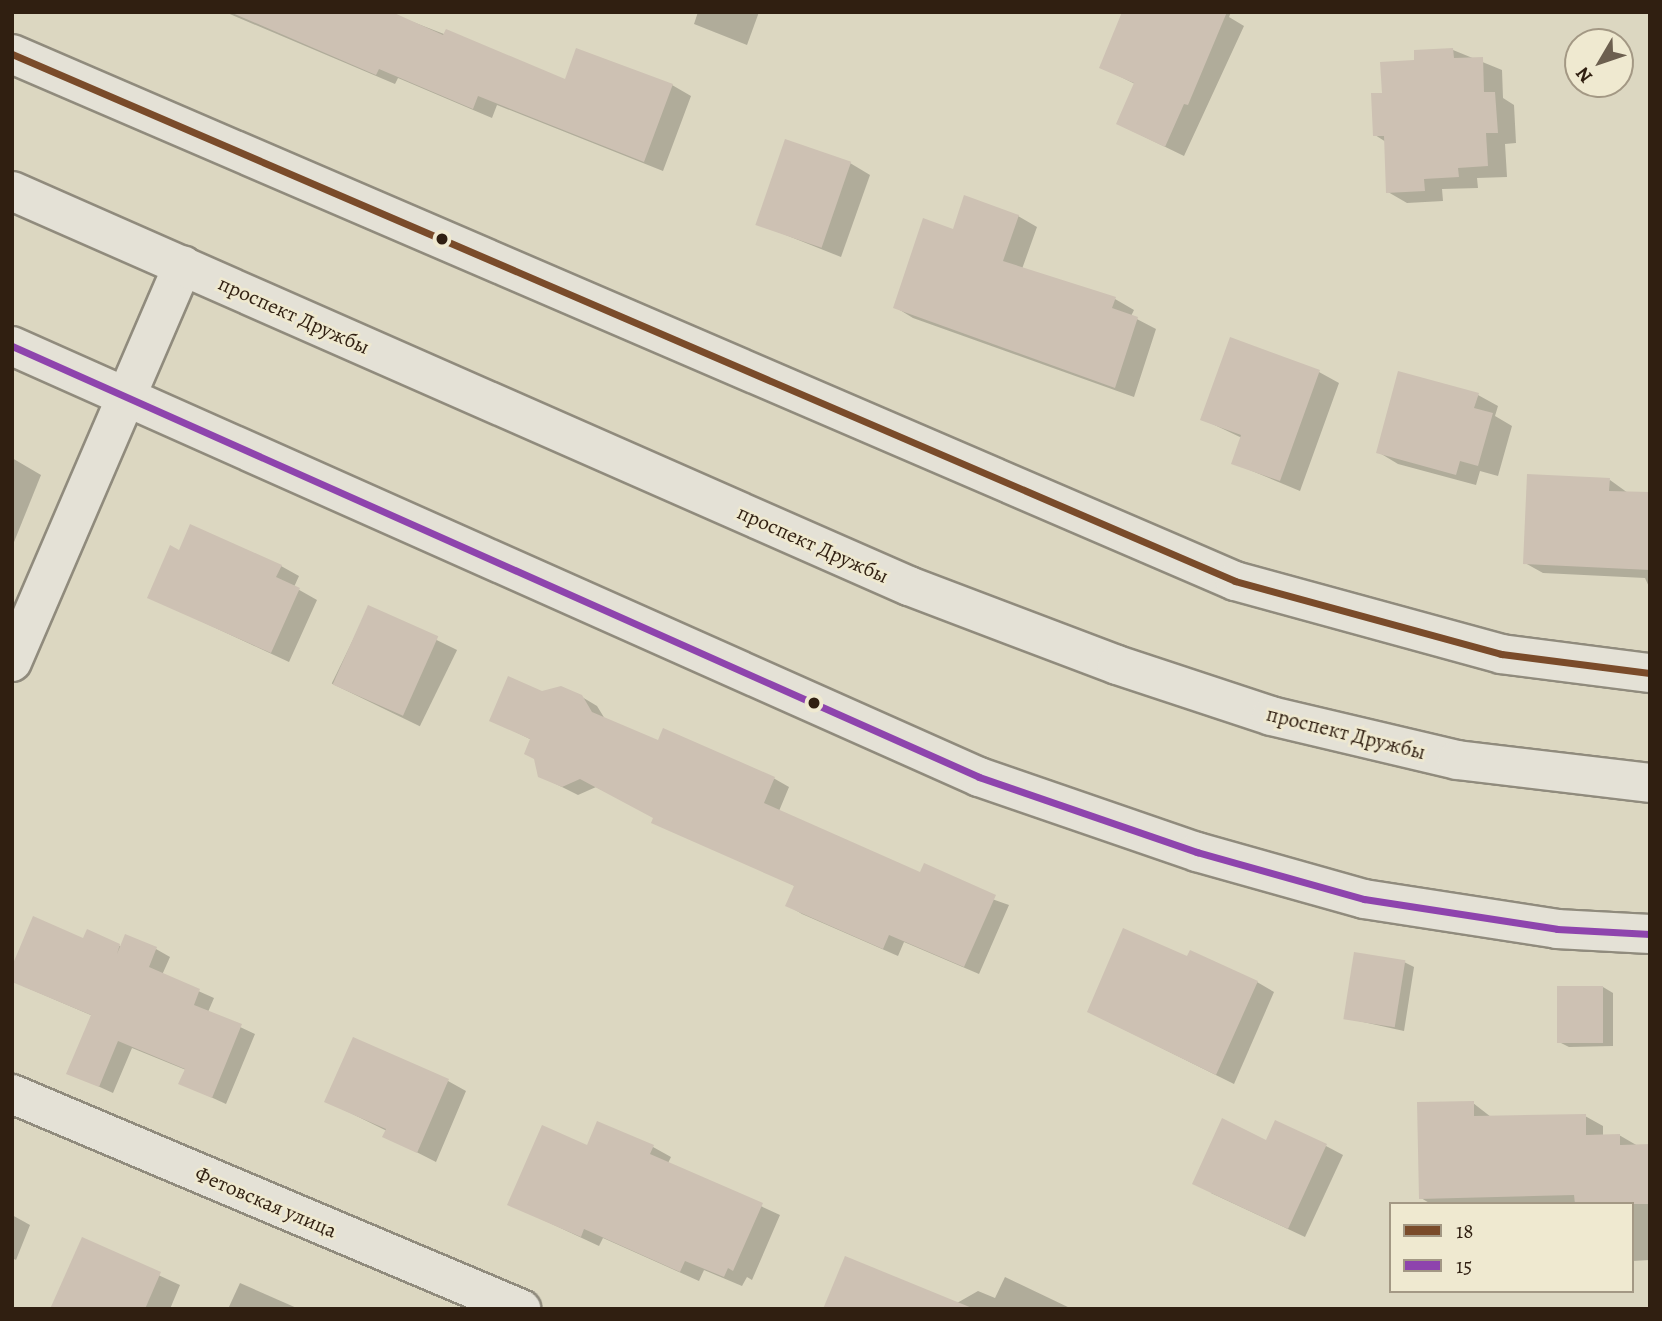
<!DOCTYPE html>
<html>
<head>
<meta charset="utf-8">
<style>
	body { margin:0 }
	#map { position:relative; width:1662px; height:1321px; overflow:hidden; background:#dcd7c1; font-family:Alegreya,serif }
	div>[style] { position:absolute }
	.shadow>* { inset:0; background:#0003; transform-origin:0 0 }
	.building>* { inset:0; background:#cdc1b3; transform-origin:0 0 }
	.roads { filter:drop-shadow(2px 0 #908b7d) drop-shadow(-2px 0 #908b7d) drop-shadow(0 2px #908b7d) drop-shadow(0 -2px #908b7d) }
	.minor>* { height:38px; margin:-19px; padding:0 19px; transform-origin:19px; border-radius:19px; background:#e4e1d6 }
	.secondary>* { height:38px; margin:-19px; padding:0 19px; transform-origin:19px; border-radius:19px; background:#e4e1d6 }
	.bus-1>* { height:7px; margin:-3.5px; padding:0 3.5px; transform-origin:3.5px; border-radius:3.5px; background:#7a4b2a }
	.bus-2>* { height:7px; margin:-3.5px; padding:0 3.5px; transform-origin:3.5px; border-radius:3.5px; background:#8e44ad }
	.dots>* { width:19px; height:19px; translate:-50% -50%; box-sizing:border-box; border:4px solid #efe9d0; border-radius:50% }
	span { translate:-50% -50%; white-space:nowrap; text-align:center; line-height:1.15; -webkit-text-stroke:5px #efe9d0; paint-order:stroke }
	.street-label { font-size:21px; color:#301f11 }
	.frame { position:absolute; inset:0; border:14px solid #301f11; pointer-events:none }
	.legend { position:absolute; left:1389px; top:1202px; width:245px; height:91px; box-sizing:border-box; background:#efe9d0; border:2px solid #a39884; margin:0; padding:9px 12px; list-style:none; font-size:21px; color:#301f11 }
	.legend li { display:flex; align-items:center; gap:14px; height:35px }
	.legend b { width:35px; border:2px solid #a39884 }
	.north { position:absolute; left:1564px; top:28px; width:70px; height:70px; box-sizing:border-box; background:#efe9d0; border:2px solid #a39884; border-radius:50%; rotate:231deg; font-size:19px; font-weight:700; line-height:28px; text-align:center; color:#301f11 }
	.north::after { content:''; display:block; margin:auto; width:24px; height:32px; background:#6c5f4f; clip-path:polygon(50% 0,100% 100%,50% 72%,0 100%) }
</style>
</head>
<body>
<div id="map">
	<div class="shadow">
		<div style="clip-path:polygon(225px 12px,387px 12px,566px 81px,672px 85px,691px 96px,663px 171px,497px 105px,492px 118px,398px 78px,395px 84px)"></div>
		<div style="clip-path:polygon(698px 12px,759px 12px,747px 45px,694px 24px)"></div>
		<div style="clip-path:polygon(1124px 12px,1231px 12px,1229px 17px,1244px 26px,1184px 156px,1118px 124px,1135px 84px,1101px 67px)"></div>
		<div style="clip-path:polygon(1453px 50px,1502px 70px,1503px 98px,1514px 105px,1516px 143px,1505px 144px,1507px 177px,1477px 178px,1478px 188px,1442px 189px,1443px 201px,1407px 203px,1388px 192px,1386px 142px,1375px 135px,1384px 95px,1416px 62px)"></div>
		<div style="clip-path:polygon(850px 163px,870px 175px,841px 257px,758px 224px)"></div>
		<div style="clip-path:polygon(1018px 216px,1037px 227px,1022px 269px,1115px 299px,1134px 310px,1131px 316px,1156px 329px,1134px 397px,913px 318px,895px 307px,954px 231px)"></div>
		<div style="clip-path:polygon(1319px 372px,1339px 383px,1300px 491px,1233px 463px,1242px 438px,1202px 419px)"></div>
		<div style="clip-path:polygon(1478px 395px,1498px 406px,1495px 416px,1512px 426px,1498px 476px,1480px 471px,1476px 485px,1398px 464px,1378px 452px)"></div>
		<div style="clip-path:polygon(12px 458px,41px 475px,12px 547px)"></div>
		<div style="clip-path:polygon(1610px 480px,1628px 493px,1650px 494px,1650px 589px,1645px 578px,1543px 573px,1525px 563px)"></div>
		<div style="clip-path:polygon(180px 552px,281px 566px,299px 576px,294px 587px,317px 600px,289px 662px,149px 597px)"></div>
		<div style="left:369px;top:607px;width:98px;height:85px;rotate:26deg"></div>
		<div style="clip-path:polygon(542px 693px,582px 697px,597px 706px,605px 719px,659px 742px,664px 730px,775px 779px,789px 787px,779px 811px,921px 874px,1009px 905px,979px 974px,904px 942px,898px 956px,802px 914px,787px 905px,795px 886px,596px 787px,578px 795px,540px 776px,532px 740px,491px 720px)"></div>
		<div style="clip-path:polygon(88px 932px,122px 947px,156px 949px,170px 957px,162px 975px,214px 998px,208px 1012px,255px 1034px,226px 1104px,180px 1083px,186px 1070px,132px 1048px,113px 1093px,69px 1073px,93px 1016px,23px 986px,84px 940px)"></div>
		<div style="clip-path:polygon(1404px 962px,1414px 967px,1404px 1031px,1345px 1018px)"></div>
		<div style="clip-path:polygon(1257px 982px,1274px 992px,1234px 1084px,1089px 1012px)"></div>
		<div style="clip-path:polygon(1603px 987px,1613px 993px,1613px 1046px,1569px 1047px,1559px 1042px)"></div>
		<div style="clip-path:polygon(448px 1081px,466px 1091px,436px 1162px,385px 1136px,387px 1131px,326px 1101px)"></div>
		<div style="clip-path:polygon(1473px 1103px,1491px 1117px,1585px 1116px,1603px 1126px,1603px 1136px,1619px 1135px,1638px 1146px,1650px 1145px,1650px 1260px,1632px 1261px,1632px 1204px,1431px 1204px,1421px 1198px)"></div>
		<div style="clip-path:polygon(1267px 1142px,1326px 1146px,1343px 1155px,1305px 1237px,1211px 1193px)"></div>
		<div style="clip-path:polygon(653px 1147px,671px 1157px,668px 1163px,780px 1215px,752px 1280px,747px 1277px,742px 1286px,704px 1270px,699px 1281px,603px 1238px,599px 1246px,509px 1204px,588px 1148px)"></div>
		<div style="clip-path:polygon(12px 1215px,30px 1225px,16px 1260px,12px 1258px)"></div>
		<div style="clip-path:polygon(82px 1240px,180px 1285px,170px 1309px,52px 1309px)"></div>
		<div style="clip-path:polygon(1005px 1277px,1072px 1309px,825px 1309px,957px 1303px,978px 1291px,995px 1298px)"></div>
		<div style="clip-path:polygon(240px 1283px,299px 1309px,228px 1309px)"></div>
	</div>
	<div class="building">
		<div style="clip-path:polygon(230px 12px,392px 12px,443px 35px,446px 29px,565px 79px,576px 48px,673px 84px,644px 162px,478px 96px,473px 109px,379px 69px,376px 75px)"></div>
		<div style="clip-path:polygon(1122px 12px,1227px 12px,1188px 105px,1184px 104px,1165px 147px,1116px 124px,1134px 83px,1099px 68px)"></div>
		<div style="clip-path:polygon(1453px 48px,1454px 58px,1483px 57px,1484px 92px,1495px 92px,1498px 133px,1486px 133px,1488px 166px,1458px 168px,1459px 177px,1424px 179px,1425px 191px,1386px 193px,1384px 136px,1373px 136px,1371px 93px,1382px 93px,1380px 62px,1414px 60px,1414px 50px)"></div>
		<div style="left:785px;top:139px;width:70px;height:91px;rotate:19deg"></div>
		<div style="clip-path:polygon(964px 195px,1019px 215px,1003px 261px,1116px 297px,1112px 308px,1138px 317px,1115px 388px,893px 308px,923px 218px,953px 229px)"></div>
		<div style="clip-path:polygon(1230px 337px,1320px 370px,1280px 481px,1231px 464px,1241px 435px,1200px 420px)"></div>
		<div style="clip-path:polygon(1398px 371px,1479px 393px,1474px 408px,1493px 413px,1478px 466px,1460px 461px,1456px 475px,1376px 453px)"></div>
		<div style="clip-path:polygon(1527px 474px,1610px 478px,1609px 491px,1650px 492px,1650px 570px,1523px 564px)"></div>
		<div style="clip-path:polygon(190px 524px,282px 565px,276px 577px,300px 588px,271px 653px,147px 598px,170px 545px,179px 550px)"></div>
		<div style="left:368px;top:605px;width:77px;height:87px;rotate:24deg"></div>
		<div style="clip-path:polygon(508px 676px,542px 691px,561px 686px,582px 695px,592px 712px,658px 740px,663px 728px,775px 777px,764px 803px,920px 872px,924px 863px,996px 895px,964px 967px,889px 935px,883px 949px,785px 906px,794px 886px,651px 823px,653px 818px,580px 779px,562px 787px,538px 777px,534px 759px,524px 754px,530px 739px,489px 721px)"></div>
		<div style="clip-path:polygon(33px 916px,83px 938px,87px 929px,120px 944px,117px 954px,125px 934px,157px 947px,149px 967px,200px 989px,194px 1005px,242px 1024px,212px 1098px,178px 1084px,185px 1069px,118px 1041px,99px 1087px,66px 1074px,91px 1015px,12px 982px,12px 966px)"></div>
		<div style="clip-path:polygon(1123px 928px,1187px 956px,1190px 950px,1258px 981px,1216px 1075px,1087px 1012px)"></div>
		<div style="left:1354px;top:952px;width:52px;height:68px;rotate:9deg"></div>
		<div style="left:1557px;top:986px;width:46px;height:57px"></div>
		<div style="clip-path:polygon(353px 1037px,449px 1079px,417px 1153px,382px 1137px,386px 1129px,324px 1102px)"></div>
		<div style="clip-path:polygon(1474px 1101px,1474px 1116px,1586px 1114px,1586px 1135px,1620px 1134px,1620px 1145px,1650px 1144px,1650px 1204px,1575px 1204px,1574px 1195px,1419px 1199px,1417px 1102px)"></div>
		<div style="clip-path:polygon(1222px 1118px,1266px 1140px,1275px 1120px,1327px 1144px,1288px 1229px,1192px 1184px)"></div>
		<div style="clip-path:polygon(597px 1121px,654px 1145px,650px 1154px,763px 1203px,733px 1271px,728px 1268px,724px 1277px,685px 1261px,680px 1272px,584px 1229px,581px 1237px,507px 1205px,542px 1125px,587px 1145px)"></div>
		<div style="clip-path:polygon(82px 1237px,161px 1272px,145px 1309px,50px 1309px)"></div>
		<div style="clip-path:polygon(845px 1256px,972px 1308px,972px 1309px,823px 1309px)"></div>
	</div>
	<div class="roads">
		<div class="minor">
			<div style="left:12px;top:54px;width:1332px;rotate:23.31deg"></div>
			<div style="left:1235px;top:581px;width:276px;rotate:15.3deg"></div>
			<div style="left:1501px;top:654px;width:150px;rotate:7.3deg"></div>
			<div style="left:12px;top:346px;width:1059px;rotate:24.02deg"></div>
			<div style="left:979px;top:777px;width:231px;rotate:19deg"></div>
			<div style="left:1197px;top:852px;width:173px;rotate:15.7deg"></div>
			<div style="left:1364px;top:899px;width:195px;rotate:8.8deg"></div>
			<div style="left:1557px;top:929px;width:93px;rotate:3.1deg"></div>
			<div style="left:12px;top:662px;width:432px;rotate:-66.7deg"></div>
			<div style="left:12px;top:1094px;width:553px;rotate:22.9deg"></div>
		</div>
		<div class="secondary">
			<div style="left:12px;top:191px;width:980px;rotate:23.77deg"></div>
			<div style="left:909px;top:586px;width:222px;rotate:20.8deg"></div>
			<div style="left:1117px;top:665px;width:162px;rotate:18.3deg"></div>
			<div style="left:1271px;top:716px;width:191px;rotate:13.3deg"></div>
			<div style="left:1457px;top:760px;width:194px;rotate:6.8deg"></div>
		</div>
	</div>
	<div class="bus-1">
		<div style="left:12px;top:54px;width:1332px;rotate:23.31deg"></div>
		<div style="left:1235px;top:581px;width:276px;rotate:15.3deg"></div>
		<div style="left:1501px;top:654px;width:150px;rotate:7.3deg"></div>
	</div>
	<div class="bus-2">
		<div style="left:12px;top:346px;width:1059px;rotate:24.02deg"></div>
		<div style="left:979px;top:777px;width:231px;rotate:19deg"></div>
		<div style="left:1197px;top:852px;width:173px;rotate:15.7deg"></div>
		<div style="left:1364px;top:899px;width:195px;rotate:8.8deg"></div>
		<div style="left:1557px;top:929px;width:93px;rotate:3.1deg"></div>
	</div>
	<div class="dots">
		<div style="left:442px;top:239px;background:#301f11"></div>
		<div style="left:814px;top:703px;background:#301f11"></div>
	</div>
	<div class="street-label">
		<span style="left:294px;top:315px;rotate:24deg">проспект Дружбы</span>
		<span style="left:813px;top:544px;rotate:24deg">проспект Дружбы</span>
		<span style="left:1346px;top:733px;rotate:14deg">проспект Дружбы</span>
		<span style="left:266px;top:1202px;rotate:23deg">Фетовская улица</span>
	</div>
	<div class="frame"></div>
	<ul class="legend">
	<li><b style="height:9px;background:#7a4b2a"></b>18</li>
	<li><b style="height:9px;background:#8e44ad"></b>15</li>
	</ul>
	<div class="north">N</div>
</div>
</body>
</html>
